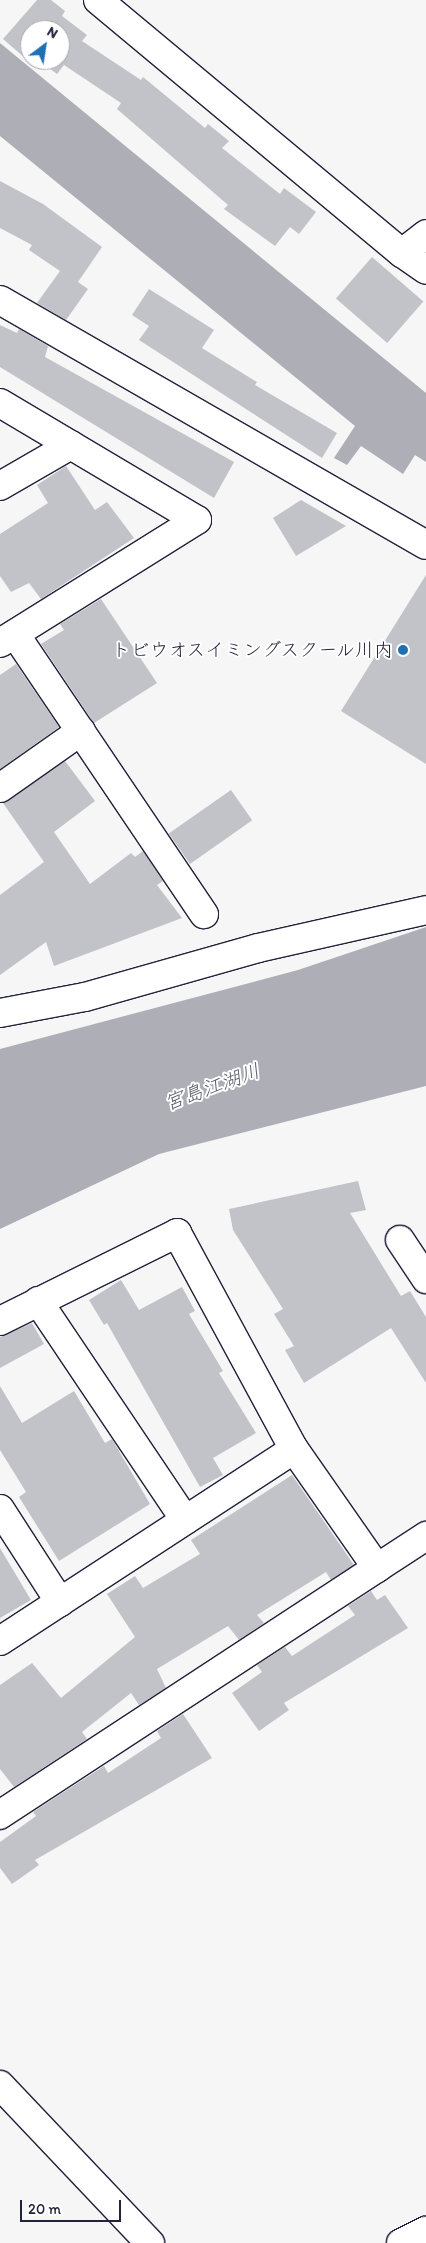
<!DOCTYPE html>
<html>
<head>
<meta charset="utf-8">
<style>
	body { margin:0 }
	#map { position:relative; width:426px; height:2243px; overflow:hidden; background:#f6f6f7; font-family:Itim,"Klee One",sans-serif }
	div>[style] { position:absolute }
	.water>* { inset:0; background:#aeaeb7 }
	.building>* { inset:0; background:#c2c2c9; transform-origin:0 0 }
	.roads { filter:drop-shadow(1px 0 #22223b) drop-shadow(-1px 0 #22223b) drop-shadow(0 1px #22223b) drop-shadow(0 -1px #22223b) }
	.minor>* { height:28px; margin:-14px; padding:0 14px; transform-origin:14px; border-radius:14px; background:#fff }
	.dots>* { width:14px; height:14px; translate:-50% -50%; box-sizing:border-box; border:2px solid #fff; border-radius:50% }
	span { translate:-50% -50%; white-space:nowrap; text-align:center; line-height:1.15; -webkit-text-stroke:4px #fff; paint-order:stroke }
	.poi-label { font-size:19px; color:#22223b }
	.right { translate:-100% -50%; text-align:right }
	.water-label { font-size:20px; color:#5a5a6d; font-style:italic }
	.north { position:absolute; left:20px; top:20px; width:50px; height:50px; box-sizing:border-box; background:#fff; border:1px solid #a7a7b1; border-radius:50%; rotate:31deg; font-size:14px; font-weight:700; line-height:20px; text-align:center; color:#22223b }
	.north::after { content:''; display:block; margin:auto; width:18px; height:22px; background:#1f6fb2; clip-path:polygon(50% 0,100% 100%,50% 72%,0 100%) }
	.scale { position:absolute; left:20px; top:2200px; width:101px; height:22px; box-sizing:border-box; border:2px solid #22223b; border-top:0; padding-left:6px; font-size:15px; line-height:18px; white-space:nowrap; color:#22223b; -webkit-text-stroke:4px #fff; paint-order:stroke }
</style>
</head>
<body>
<div id="map">
	<div class="water">
		<div style="clip-path:polygon(0 43px,426px 393px,426px 462px,415px 455px,403px 474px,361px 446px,347px 465px,334px 458px,355px 426px,0 136px)"></div>
		<div style="clip-path:polygon(426px 927px,426px 1086px,159px 1154px,0 1229px,0 1049px,298px 970px)"></div>
	</div>
	<div class="building">
		<div style="clip-path:polygon(37px 0,51px 0,65px 11px,62px 16px,87px 35px,82px 41px,141px 80px,143px 77px,205px 128px,208px 124px,229px 141px,222px 148px,280px 194px,284px 188px,316px 212px,299px 234px,290px 227px,275px 246px,224px 209px,228px 205px,117px 109px,121px 103px,64px 65px,57px 74px,38px 60px,60px 60px,60px 30px,30px 30px,30px 54px,25px 58px,3px 39px)"></div>
		<div style="clip-path:polygon(0 181px,43px 204px,102px 247px,78px 282px,88px 289px,66px 320px,37px 303px,60px 271px,29px 250px,32px 245px,0 228px)"></div>
		<div style="left:372px;top:257px;width:68px;height:55px;rotate:41deg"></div>
		<div style="clip-path:polygon(149px 289px,214px 330px,202px 348px,257px 382px,255px 385px,337px 433px,322px 458px,139px 340px,149px 326px,132px 315px)"></div>
		<div style="clip-path:polygon(0 325px,17px 333px,19px 329px,48px 346px,45px 357px,234px 462px,214px 498px,0 367px)"></div>
		<div style="clip-path:polygon(66px 466px,95px 510px,107px 502px,134px 538px,41px 599px,29px 583px,11px 592px,0 576px,0 534px,48px 503px,37px 485px)"></div>
		<div style="clip-path:polygon(301px 500px,346px 526px,296px 556px,273px 518px)"></div>
		<div style="clip-path:polygon(426px 575px,426px 764px,341px 711px)"></div>
		<div style="clip-path:polygon(101px 599px,157px 683px,94px 723px,41px 644px,64px 630px,60px 624px)"></div>
		<div style="clip-path:polygon(16px 664px,59px 727px,0 769px,0 675px)"></div>
		<div style="clip-path:polygon(65px 761px,95px 801px,54px 832px,90px 884px,131px 853px,135px 857px,143px 851px,163px 881px,157px 885px,182px 918px,54px 966px,46px 942px,0 975px,0 895px,44px 862px,3px 803px)"></div>
		<div style="left:231px;top:790px;width:37px;height:76px;rotate:55deg"></div>
		<div style="clip-path:polygon(358px 1181px,366px 1210px,350px 1213px,401px 1296px,410px 1291px,426px 1317px,426px 1383px,391px 1328px,304px 1383px,285px 1350px,294px 1346px,274px 1314px,283px 1309px,233px 1230px,229px 1209px)"></div>
		<div style="clip-path:polygon(121px 1280px,139px 1310px,182px 1287px,195px 1311px,189px 1314px,223px 1371px,219px 1373px,256px 1433px,213px 1458px,223px 1475px,200px 1487px,107px 1323px,104px 1325px,89px 1300px)"></div>
		<div style="clip-path:polygon(32px 1323px,44px 1344px,0 1368px,0 1337px)"></div>
		<div style="clip-path:polygon(0 1386px,22px 1423px,74px 1391px,105px 1443px,112px 1439px,150px 1504px,59px 1561px,19px 1497px,26px 1492px,0 1450px)"></div>
		<div style="clip-path:polygon(292px 1475px,354px 1565px,331px 1580px,326px 1572px,257px 1615px,264px 1623px,239px 1640px,228px 1626px,157px 1669px,166px 1688px,139px 1705px,131px 1693px,82px 1732px,87px 1739px,14px 1787px,0 1769px,0 1685px,32px 1663px,61px 1698px,135px 1637px,107px 1594px,135px 1576px,143px 1588px,200px 1554px,191px 1540px)"></div>
		<div style="clip-path:polygon(0 1548px,31px 1600px,0 1618px)"></div>
		<div style="clip-path:polygon(371px 1591px,377px 1600px,385px 1595px,408px 1628px,284px 1703px,289px 1710px,259px 1731px,232px 1693px,262px 1672px,257px 1665px,285px 1647px,292px 1656px,355px 1615px,348px 1606px)"></div>
		<div style="clip-path:polygon(183px 1714px,212px 1758px,35px 1860px,39px 1865px,12px 1884px,0 1868px,0 1842px,36px 1816px,33px 1812px,104px 1766px,108px 1773px,161px 1738px,157px 1731px)"></div>
	</div>
	<div class="roads">
		<div class="minor">
			<div style="left:98px;top:0;width:396px;rotate:39.8deg"></div>
			<div style="left:402px;top:253px;width:31px;rotate:-38deg"></div>
			<div style="left:402px;top:253px;width:29px;rotate:35deg"></div>
			<div style="left:0;top:300px;width:491px;rotate:29.9deg"></div>
			<div style="left:0;top:403px;width:229px;rotate:30.7deg"></div>
			<div style="left:197px;top:520px;width:232px;rotate:148deg"></div>
			<div style="left:0;top:486px;width:82px;rotate:-30deg"></div>
			<div style="left:15px;top:634px;width:338px;rotate:56deg"></div>
			<div style="left:0;top:788px;width:99px;rotate:-35.1deg"></div>
			<div style="left:0;top:1013px;width:86px;rotate:-10.7deg"></div>
			<div style="left:85px;top:997px;width:180px;rotate:-15.8deg"></div>
			<div style="left:258px;top:948px;width:172px;rotate:-12.7deg"></div>
			<div style="left:400px;top:1240px;width:47px;rotate:56.3deg"></div>
			<div style="left:38px;top:1301px;width:264px;rotate:56.1deg"></div>
			<div style="left:0;top:1321px;width:198px;rotate:-26.4deg"></div>
			<div style="left:177px;top:1233px;width:246px;rotate:61.6deg"></div>
			<div style="left:294px;top:1449px;width:145px;rotate:55.1deg"></div>
			<div style="left:377px;top:1568px;width:451px;rotate:146.8deg"></div>
			<div style="left:0;top:1509px;width:111px;rotate:57.2deg"></div>
			<div style="left:377px;top:1568px;width:59px;rotate:-33.1deg"></div>
			<div style="left:0;top:1641px;width:351px;rotate:-33.1deg"></div>
			<div style="left:0;top:2085px;width:218px;rotate:46.5deg"></div>
			<div style="left:401px;top:2243px;width:28px;rotate:-26deg"></div>
		</div>
	</div>
	<div class="dots">
		<div style="left:403px;top:650px;background:#1f6fb2"></div>
	</div>
	<div class="poi-label">
		<span class="right" style="left:393px;top:650px">トビウオスイミングスクール川内</span>
	</div>
	<div class="water-label">
		<span style="left:212px;top:1087px;rotate:-20deg">宮島江湖川</span>
	</div>
	<div class="north">N</div>
	<div class="scale">20 m</div>
</div>
</body>
</html>
